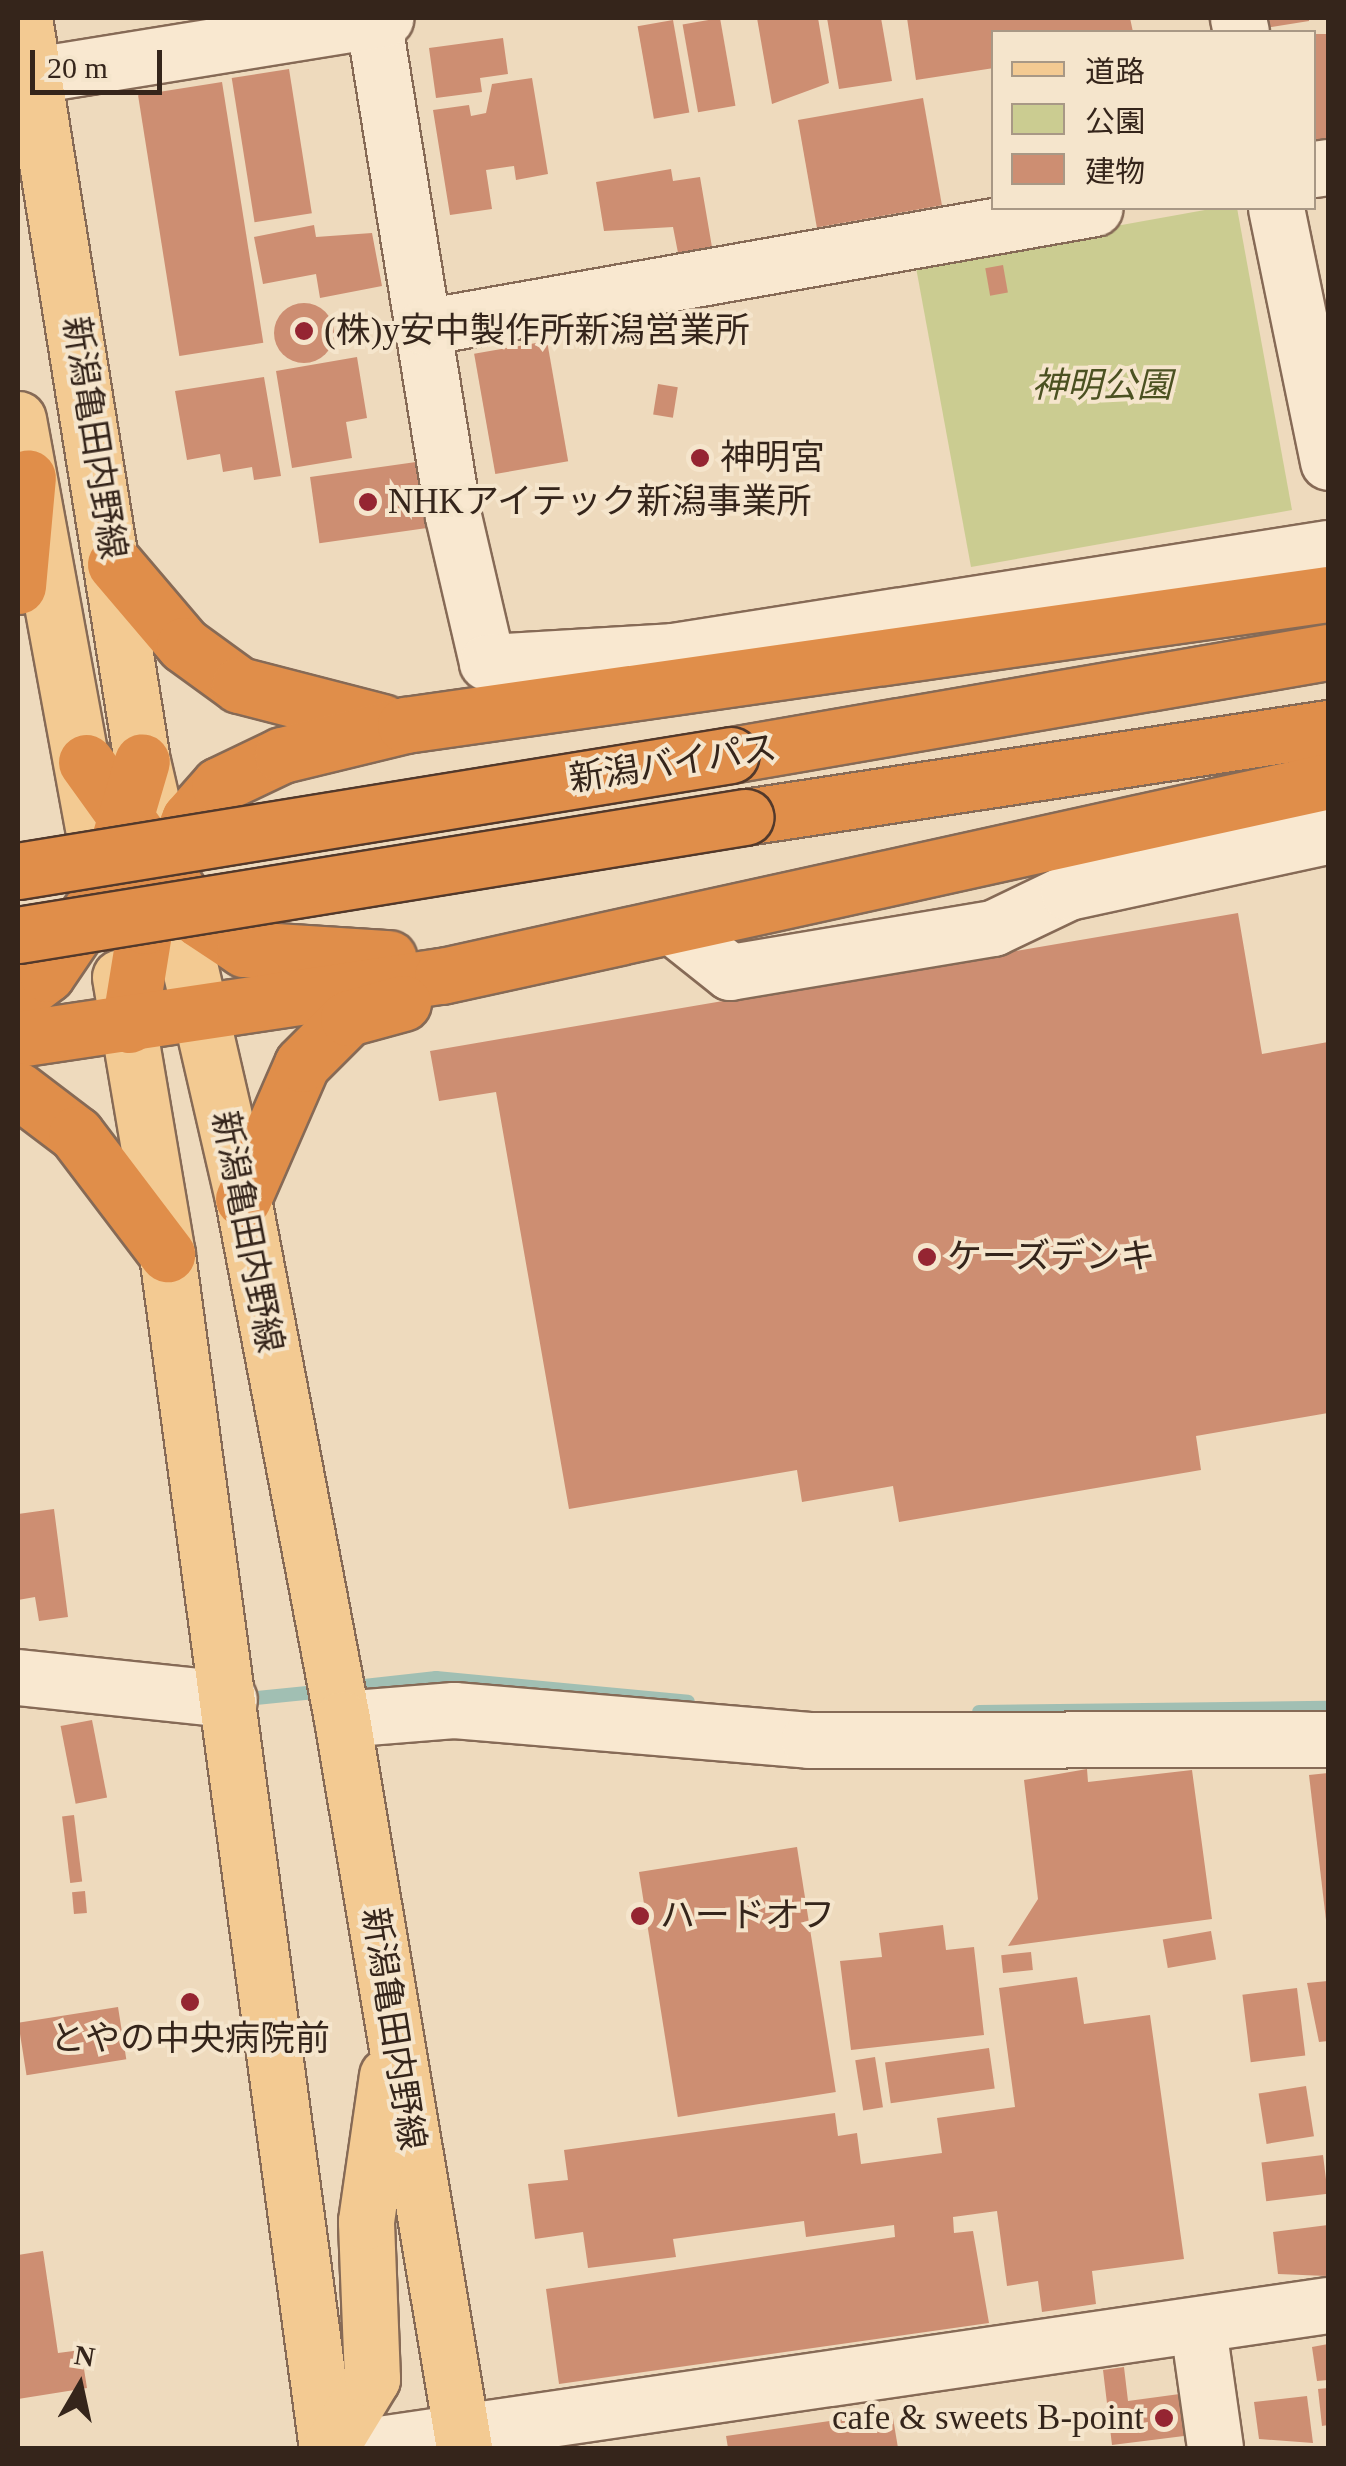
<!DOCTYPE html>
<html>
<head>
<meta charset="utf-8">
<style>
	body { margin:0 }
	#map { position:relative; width:1346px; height:2466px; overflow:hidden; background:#eedabd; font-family:"Times New Roman","Noto Sans JP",serif }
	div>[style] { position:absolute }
	.green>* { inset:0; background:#cbcc91 }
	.stream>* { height:14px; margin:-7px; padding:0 7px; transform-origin:7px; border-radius:7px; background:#a1bfb3 }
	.building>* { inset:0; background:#cd8e72; transform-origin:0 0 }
	.round { border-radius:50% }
	.roads { filter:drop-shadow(2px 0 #866a56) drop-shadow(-2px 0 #866a56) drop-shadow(0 2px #866a56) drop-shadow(0 -2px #866a56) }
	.minor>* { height:55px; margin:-27.5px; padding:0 27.5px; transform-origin:27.5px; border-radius:27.5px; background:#f9e8d0 }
	.major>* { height:55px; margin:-27.5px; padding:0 27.5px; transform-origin:27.5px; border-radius:27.5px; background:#f3ca92 }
	.highway>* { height:55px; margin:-27.5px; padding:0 27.5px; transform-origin:27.5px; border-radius:27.5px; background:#e08e4a }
	.bridges { filter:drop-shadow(2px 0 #53392b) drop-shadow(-2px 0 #53392b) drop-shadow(0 2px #53392b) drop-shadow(0 -2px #53392b) }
	.highway-bridge>* { height:55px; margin:-27.5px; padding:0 27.5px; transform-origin:27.5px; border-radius:27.5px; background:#e08e4a }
	.dots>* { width:28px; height:28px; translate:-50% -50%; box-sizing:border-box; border:5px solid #f5e5cc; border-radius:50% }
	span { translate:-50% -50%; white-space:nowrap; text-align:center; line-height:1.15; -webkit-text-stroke:8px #f5e5cc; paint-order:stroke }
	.poi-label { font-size:35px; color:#35251b }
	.left { translate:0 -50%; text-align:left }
	.right { translate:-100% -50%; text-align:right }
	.park-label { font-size:35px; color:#4b5121; font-style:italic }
	.street-label { font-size:35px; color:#35251b }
	.frame { position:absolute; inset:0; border:20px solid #35251b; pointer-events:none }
	.legend { position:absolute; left:991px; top:30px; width:325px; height:180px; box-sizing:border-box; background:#f5e5cc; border:2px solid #a89885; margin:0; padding:12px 18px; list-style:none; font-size:30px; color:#35251b }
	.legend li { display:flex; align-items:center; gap:20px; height:50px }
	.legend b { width:50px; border:2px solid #a89885 }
	.north { position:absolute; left:30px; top:2336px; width:100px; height:100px; -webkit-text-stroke:8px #f5e5cc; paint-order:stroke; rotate:9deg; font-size:28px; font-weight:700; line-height:40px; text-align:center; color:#35251b }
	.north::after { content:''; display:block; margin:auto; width:35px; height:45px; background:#35251b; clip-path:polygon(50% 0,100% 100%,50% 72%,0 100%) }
	.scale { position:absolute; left:30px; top:50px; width:132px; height:45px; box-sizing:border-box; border:5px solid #35251b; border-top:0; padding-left:12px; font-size:30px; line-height:35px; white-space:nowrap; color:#35251b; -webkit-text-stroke:8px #f5e5cc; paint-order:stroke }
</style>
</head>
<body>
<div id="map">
	<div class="green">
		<div style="clip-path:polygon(1216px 208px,1237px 208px,1292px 510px,971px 567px,915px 262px)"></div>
	</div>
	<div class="stream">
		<div style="left:346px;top:1688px;width:91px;rotate:-6.3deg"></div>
		<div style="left:436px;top:1678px;width:253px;rotate:5.4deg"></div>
		<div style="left:237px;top:1700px;width:88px;rotate:-5.8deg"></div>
		<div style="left:979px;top:1712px;width:349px;rotate:-0.7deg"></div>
	</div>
	<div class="building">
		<div style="left:720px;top:18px;width:89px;height:38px;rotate:80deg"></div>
		<div style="clip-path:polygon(757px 18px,818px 18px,829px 83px,772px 104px)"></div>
		<div style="clip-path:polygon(827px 18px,881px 18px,892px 81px,839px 89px)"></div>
		<div style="clip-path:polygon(907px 18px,1130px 18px,1133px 32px,994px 32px,994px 68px,916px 80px)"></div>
		<div style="clip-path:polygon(1264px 18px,1309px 18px,1309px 21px,1266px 28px)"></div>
		<div style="left:673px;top:20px;width:94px;height:36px;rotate:80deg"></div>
		<div style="left:1328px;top:34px;width:113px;height:14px;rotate:90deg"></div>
		<div style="clip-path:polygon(503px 38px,508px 74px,480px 78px,482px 92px,436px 98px,429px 48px)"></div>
		<div style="left:289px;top:69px;width:146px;height:58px;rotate:81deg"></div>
		<div style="clip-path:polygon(532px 78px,548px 174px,516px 180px,514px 166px,486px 170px,492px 209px,450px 215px,433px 110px,469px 105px,471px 116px,486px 113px,492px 84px)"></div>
		<div style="left:222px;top:82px;width:264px;height:85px;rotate:81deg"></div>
		<div style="left:923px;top:98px;width:109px;height:127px;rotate:80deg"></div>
		<div style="clip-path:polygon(671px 169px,673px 181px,700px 177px,713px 253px,679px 258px,673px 227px,604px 231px,596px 182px)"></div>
		<div style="clip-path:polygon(314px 225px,316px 237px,372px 233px,382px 286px,320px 298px,316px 274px,263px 284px,254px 237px)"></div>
		<div style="left:1003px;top:265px;width:28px;height:18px;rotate:80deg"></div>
		<div class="round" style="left:274px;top:303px;width:60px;height:60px"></div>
		<div style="left:547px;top:341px;width:122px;height:74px;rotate:80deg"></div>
		<div style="clip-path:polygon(357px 357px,367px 418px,346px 422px,352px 458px,292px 468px,276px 371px)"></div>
		<div style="clip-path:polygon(264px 377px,281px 476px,254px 480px,252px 467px,223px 472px,220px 454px,187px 460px,175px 391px)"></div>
		<div style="left:658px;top:384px;width:20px;height:31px;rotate:9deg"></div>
		<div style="left:416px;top:462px;width:67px;height:107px;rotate:82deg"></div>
		<div style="clip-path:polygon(1238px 913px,1262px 1054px,1328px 1042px,1328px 1413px,1196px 1436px,1201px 1470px,899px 1522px,893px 1486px,802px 1502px,797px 1470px,569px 1509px,496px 1092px,439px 1101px,430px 1051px)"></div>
		<div style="clip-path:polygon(54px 1509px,68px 1617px,39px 1621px,35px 1597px,18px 1600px,18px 1514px)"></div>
		<div style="left:92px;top:1720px;width:79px;height:32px;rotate:79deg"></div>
		<div style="clip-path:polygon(1087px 1769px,1088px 1782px,1192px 1770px,1212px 1919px,1008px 1946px,1038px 1899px,1024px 1780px)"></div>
		<div style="clip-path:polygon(1328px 1773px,1328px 1919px,1326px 1920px,1309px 1775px)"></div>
		<div style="left:74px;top:1815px;width:67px;height:12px;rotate:83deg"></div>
		<div style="left:797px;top:1847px;width:248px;height:160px;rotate:81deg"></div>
		<div style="left:85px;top:1891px;width:22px;height:13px;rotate:85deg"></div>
		<div style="clip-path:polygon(943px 1925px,946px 1950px,974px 1947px,984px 2035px,851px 2050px,840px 1961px,882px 1957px,879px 1933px)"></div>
		<div style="left:1211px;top:1931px;width:29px;height:49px;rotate:80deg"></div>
		<div style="left:1031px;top:1952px;width:18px;height:30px;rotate:84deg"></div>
		<div style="clip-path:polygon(1077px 1977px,1084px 2024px,1150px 2015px,1184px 2259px,1092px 2271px,1096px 2304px,1042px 2312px,1038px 2281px,1007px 2286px,997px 2211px,953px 2217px,954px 2233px,973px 2231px,989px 2323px,559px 2384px,546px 2289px,895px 2237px,894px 2225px,806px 2237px,804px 2221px,673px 2239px,676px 2257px,588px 2268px,583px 2232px,535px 2239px,528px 2184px,568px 2180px,564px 2150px,835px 2113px,838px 2136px,857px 2133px,861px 2164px,942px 2153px,937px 2118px,1015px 2107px,999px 1988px)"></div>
		<div style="clip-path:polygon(1328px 1981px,1328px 2041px,1319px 2042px,1307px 1983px)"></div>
		<div style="left:1297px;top:1988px;width:68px;height:55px;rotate:83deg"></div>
		<div style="left:118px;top:2007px;width:53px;height:101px;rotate:81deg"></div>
		<div style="left:989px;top:2048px;width:41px;height:105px;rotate:82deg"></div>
		<div style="left:875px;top:2057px;width:51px;height:20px;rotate:81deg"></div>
		<div style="left:1306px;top:2086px;width:51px;height:48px;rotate:81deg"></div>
		<div style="left:1323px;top:2155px;width:39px;height:62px;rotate:83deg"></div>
		<div style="clip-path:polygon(1328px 2225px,1327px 2276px,1278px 2274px,1273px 2232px)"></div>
		<div style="clip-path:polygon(43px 2251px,58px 2353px,81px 2350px,87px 2388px,18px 2399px,18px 2255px)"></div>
		<div style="clip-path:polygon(1328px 2344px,1328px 2380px,1317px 2381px,1312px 2347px)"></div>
		<div style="clip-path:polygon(1124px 2367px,1128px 2401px,1187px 2393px,1192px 2435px,1112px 2445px,1103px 2370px)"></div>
		<div style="clip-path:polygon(1328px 2388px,1328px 2425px,1322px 2426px,1318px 2389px)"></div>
		<div style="clip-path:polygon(1307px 2396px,1313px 2443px,1259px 2439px,1254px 2402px)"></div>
		<div style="clip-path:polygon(892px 2412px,898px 2448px,728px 2448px,726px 2436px)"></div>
	</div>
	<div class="roads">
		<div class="minor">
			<div style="left:373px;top:18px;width:504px;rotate:80.87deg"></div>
			<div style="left:453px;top:516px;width:150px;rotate:76.9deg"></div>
			<div style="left:487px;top:662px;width:186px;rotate:-3.4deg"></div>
			<div style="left:673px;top:651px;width:663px;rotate:-8.94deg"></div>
			<div style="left:1238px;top:18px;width:14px;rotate:78deg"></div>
			<div style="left:35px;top:75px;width:355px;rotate:-9.2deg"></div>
			<div style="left:1314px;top:169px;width:14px;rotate:-8deg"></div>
			<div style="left:1276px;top:208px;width:259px;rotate:78.4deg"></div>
			<div style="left:424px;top:327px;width:681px;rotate:-10.06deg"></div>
			<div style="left:676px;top:929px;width:69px;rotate:38.5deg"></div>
			<div style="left:730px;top:972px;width:267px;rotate:-9.5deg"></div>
			<div style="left:993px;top:928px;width:83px;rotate:-25.6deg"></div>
			<div style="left:1068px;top:892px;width:266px;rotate:-12.2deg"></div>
			<div style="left:18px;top:1677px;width:212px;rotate:6deg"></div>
			<div style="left:342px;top:1719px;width:112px;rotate:-4.6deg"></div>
			<div style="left:454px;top:1710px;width:356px;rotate:4.8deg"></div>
			<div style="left:809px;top:1740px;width:519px;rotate:-0.11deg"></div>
			<div style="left:1198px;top:2328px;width:121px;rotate:81.9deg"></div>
			<div style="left:352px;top:2448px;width:986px;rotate:-8.34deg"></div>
		</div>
		<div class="major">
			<div style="left:24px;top:18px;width:752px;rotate:80.98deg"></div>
			<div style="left:142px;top:761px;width:449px;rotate:77deg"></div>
			<div style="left:243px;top:1199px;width:529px;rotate:79.22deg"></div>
			<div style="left:342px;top:1719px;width:739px;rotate:80.5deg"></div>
			<div style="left:18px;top:419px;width:487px;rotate:79.6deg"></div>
			<div style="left:120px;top:977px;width:281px;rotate:80.4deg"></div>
			<div style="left:167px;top:1254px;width:1205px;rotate:82.37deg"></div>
			<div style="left:330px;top:2448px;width:81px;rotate:-58.7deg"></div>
			<div style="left:372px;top:2379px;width:158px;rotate:-92.2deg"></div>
			<div style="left:366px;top:2221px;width:147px;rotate:-81.8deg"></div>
		</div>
		<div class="highway">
			<div style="left:115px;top:564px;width:106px;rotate:49.6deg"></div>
			<div style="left:184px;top:645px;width:68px;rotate:36deg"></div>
			<div style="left:239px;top:685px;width:148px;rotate:14.5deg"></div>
			<div style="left:18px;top:586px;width:109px;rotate:-84.8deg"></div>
			<div style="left:731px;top:755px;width:606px;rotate:-9.79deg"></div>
			<div style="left:86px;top:762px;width:193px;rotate:54.3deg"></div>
			<div style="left:199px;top:919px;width:54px;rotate:33.7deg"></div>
			<div style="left:244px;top:949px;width:145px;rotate:3.6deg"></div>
			<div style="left:745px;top:817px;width:590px;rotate:-8.68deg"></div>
			<div style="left:18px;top:996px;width:36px;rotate:-37deg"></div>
			<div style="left:47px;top:974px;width:102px;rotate:-55.8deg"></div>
			<div style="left:104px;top:890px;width:134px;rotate:-73.6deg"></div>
			<div style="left:129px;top:1025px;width:100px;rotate:-80.8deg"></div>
			<div style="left:145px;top:926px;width:116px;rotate:-67.6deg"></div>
			<div style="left:189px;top:819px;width:45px;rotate:-48.6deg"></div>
			<div style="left:219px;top:785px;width:70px;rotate:-25.5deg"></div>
			<div style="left:282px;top:755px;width:127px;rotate:-13.7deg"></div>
			<div style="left:405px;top:725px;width:932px;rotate:-8.08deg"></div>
			<div style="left:18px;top:1039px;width:429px;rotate:-8.5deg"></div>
			<div style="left:442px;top:976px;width:907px;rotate:-12.41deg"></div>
			<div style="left:18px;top:1090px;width:73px;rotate:37.2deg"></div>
			<div style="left:76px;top:1134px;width:151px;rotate:52.8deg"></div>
			<div style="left:243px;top:1199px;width:147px;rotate:-66.4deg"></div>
			<div style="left:302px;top:1064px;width:65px;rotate:-45deg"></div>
			<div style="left:348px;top:1018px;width:57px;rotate:-15.3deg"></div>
		</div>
	</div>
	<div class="bridges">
		<div class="highway-bridge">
			<div style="left:18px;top:871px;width:722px;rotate:-9.24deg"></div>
			<div style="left:18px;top:935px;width:737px;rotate:-9.22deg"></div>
		</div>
	</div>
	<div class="dots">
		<div style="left:304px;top:331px;background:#952532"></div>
		<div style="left:700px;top:458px;background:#952532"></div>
		<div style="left:368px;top:502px;background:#952532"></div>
		<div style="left:927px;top:1257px;background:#952532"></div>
		<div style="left:640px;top:1916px;background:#952532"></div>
		<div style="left:190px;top:2002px;background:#952532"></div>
		<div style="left:1164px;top:2418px;background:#952532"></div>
	</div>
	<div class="poi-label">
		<span class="left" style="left:324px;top:331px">(株)y安中製作所新潟営業所</span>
		<span class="left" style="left:720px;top:458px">神明宮</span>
		<span class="left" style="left:388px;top:502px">NHKアイテック新潟事業所</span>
		<span class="left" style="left:947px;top:1257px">ケーズデンキ</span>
		<span class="left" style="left:660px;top:1916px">ハードオフ</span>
		<span style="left:190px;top:2039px">とやの中央病院前</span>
		<span class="right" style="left:1144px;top:2418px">cafe &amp; sweets B-point</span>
	</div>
	<div class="park-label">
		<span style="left:1102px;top:386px">神明公園</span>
	</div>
	<div class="street-label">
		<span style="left:94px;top:438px;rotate:81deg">新潟亀田内野線</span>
		<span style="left:673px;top:764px;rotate:-9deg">新潟バイパス</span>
		<span style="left:247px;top:1232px;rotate:79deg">新潟亀田内野線</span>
		<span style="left:393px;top:2029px;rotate:81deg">新潟亀田内野線</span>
	</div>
	<div class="frame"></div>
	<ul class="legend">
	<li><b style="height:12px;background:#f3ca92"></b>道路</li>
	<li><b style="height:28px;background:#cbcc91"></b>公園</li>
	<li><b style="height:28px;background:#cd8e72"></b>建物</li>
	</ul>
	<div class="north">N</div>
	<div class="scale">20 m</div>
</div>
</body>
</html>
